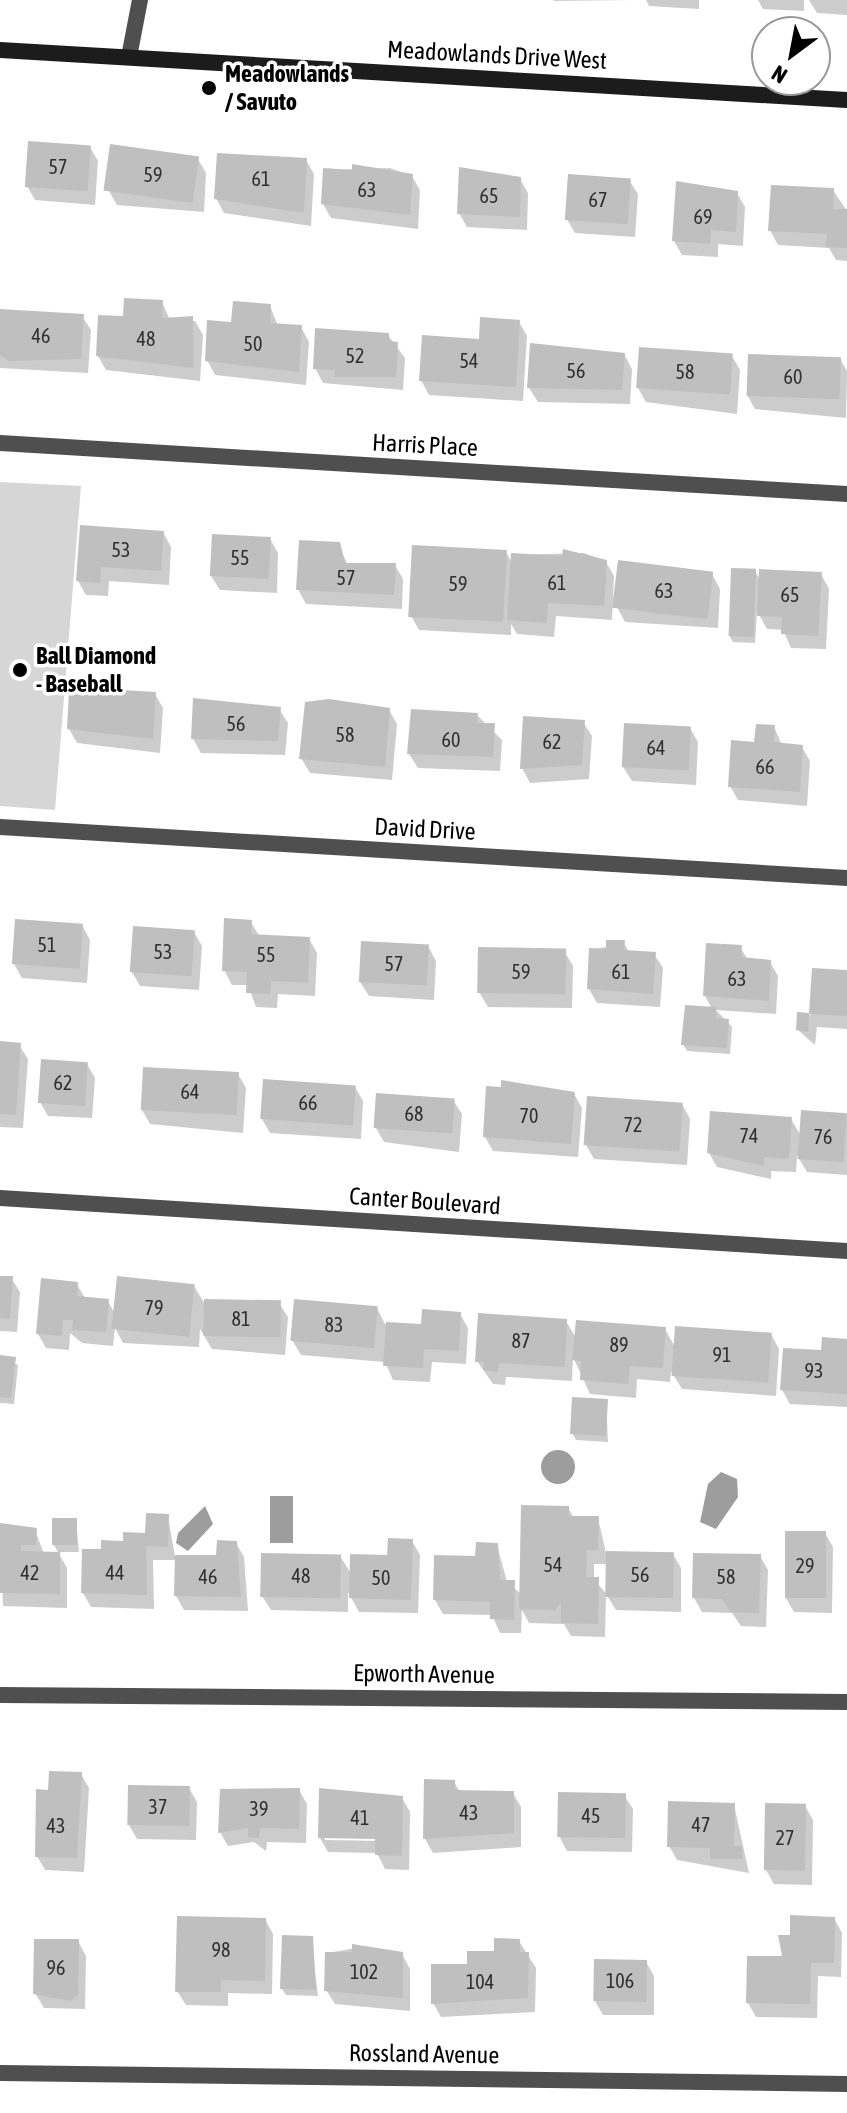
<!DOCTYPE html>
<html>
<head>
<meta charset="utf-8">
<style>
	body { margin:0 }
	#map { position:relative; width:847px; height:2113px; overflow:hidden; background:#fff; font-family:"Asap Condensed",sans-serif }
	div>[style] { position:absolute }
	.green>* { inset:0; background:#d6d6d6 }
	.water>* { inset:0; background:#9d9d9d; transform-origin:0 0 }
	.round { border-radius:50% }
	.shadow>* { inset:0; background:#0003 }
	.building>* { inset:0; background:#bfbfbf; transform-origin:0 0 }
	.street>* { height:16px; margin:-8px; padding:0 8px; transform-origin:8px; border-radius:8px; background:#4f4f4f }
	.secondary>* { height:16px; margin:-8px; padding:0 8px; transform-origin:8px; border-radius:8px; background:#1c1c1c }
	.dots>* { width:22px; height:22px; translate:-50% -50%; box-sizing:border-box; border:4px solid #fff; border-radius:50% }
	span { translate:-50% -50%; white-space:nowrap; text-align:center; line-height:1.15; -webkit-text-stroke:7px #fff; paint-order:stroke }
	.number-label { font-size:20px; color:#303030 }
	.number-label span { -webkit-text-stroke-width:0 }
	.street-label { font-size:24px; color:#000 }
	.poi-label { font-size:24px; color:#000; font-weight:700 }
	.left { translate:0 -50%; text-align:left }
	.north { position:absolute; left:751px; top:16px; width:80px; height:80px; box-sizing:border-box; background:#fff; border:2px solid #999; border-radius:50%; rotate:212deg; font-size:22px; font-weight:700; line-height:32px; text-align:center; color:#000 }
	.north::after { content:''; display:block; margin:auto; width:28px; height:36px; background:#000; clip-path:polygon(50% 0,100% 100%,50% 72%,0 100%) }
</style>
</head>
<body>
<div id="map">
	<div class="green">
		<div style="clip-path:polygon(0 482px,81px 486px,55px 810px,0 806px)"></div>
	</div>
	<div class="water">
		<div class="round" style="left:541px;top:1450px;width:34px;height:34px"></div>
		<div style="clip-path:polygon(721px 1472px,737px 1479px,738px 1497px,716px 1529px,700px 1522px,708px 1484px)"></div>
		<div style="left:270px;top:1496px;width:23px;height:47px"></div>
		<div style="clip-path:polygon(205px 1506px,213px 1524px,188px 1551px,176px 1543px,178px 1533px)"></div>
	</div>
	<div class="shadow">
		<div style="clip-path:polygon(553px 0,632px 0,554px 1px)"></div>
		<div style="clip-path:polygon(646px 0,699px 0,699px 9px,649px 6px)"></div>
		<div style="clip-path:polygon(758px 0,804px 0,804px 11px,763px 9px)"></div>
		<div style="clip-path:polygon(809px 0,847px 0,847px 15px,817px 13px)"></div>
		<div style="clip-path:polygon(90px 147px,98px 161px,95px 205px,35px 200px,27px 186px)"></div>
		<div style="clip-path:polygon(112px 147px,198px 159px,206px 173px,204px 212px,117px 205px,109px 191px)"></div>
		<div style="clip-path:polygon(306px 160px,314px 174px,311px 226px,224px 213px,216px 198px)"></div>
		<div style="clip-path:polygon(390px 168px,412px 176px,420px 190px,418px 229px,331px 218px,323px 204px,325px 170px)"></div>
		<div style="clip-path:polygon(461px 169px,520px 179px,528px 193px,527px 230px,467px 227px,459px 213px)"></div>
		<div style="clip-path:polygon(629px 180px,638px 194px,635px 237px,575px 233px,567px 219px)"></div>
		<div style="clip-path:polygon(833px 190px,847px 211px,847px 261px,836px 260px,829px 248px,778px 245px,770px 230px)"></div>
		<div style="clip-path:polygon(737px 193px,745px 207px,743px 246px,718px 244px,718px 257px,682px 255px,674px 241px)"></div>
		<div style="clip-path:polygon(162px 302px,170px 320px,195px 321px,203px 335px,200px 381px,106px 370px,98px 356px,125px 318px)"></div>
		<div style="clip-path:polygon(270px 306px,278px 326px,301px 327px,309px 342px,306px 385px,215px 375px,207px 360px,233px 324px)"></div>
		<div style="clip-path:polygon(0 311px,82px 316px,91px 330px,88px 373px,0 368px)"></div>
		<div style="clip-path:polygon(519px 322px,527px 336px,523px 401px,429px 395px,421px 380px)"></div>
		<div style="clip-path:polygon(388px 335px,405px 358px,403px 390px,323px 383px,315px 368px)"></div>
		<div style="clip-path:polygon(624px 354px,632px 369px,630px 404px,538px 402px,529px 388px)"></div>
		<div style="clip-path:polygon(732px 356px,740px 370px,737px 414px,646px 402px,638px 388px)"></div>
		<div style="clip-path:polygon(840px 359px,847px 371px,846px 418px,755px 409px,747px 395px)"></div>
		<div style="clip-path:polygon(82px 527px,163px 532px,171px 547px,169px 585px,109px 581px,108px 596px,86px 595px,78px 581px)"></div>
		<div style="clip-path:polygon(270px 539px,278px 553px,277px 593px,220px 590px,211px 576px)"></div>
		<div style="clip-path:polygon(338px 544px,348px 565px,395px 565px,403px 579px,402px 609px,306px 604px,298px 589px)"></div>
		<div style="clip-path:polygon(506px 552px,512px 563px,513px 555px,584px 553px,606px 562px,614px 576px,612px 620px,556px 616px,554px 637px,517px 634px,511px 624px,511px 635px,419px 630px,411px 616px)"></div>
		<div style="clip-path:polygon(620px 562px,712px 574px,720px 589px,718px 628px,625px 622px,617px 607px)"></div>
		<div style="clip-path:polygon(755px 571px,761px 582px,821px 574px,829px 589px,826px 649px,791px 648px,783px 630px,767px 629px,757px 611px,755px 643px,733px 642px,729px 635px)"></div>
		<div style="clip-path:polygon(155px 694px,163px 708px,160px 753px,77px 743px,69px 729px)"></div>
		<div style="clip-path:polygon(279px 709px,288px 723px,285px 755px,201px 753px,193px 739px)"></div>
		<div style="clip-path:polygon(389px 710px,397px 724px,392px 780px,310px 773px,301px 758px)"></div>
		<div style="clip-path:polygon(477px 715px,502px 740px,500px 771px,418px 768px,409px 754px)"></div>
		<div style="clip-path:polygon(583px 722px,592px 736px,589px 779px,530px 783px,522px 768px)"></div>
		<div style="clip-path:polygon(774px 727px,782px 745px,802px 747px,810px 761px,807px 806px,738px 800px,730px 786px)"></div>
		<div style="clip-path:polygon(690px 728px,698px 742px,696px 785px,632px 781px,623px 767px)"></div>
		<div style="clip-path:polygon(251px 922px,259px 936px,309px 939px,317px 953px,315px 996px,278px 994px,277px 1008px,256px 1007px,248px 985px,232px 985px,224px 970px)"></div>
		<div style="clip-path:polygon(82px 925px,90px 940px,87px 983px,22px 978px,14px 964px)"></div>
		<div style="clip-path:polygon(194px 932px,202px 946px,199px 990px,140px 986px,132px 972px)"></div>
		<div style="clip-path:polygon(624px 943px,629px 952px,654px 954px,663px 968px,660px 1007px,597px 1003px,589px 989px,591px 950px)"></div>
		<div style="clip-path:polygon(428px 946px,436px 961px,434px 1000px,369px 996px,360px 982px)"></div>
		<div style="clip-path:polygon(740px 947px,748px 960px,770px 962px,778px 976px,776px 1014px,716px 1010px,732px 1027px,730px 1054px,687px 1051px,683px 1044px,712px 1009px,705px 996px)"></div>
		<div style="clip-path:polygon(564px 951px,573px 966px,572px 1008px,488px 1007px,479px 992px)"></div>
		<div style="clip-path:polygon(814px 970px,847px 972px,847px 1029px,817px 1027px,815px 1045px,798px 1030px,799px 1014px,811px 1015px)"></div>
		<div style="clip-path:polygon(0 1043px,19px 1045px,28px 1059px,23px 1128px,0 1127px)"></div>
		<div style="clip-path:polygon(87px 1064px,95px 1078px,92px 1118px,48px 1116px,40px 1102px)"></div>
		<div style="clip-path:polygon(238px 1074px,246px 1088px,243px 1133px,150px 1124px,142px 1110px)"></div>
		<div style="clip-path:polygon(355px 1087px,363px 1101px,361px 1139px,270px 1133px,262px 1119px)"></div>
		<div style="clip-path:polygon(574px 1094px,582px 1108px,578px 1157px,493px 1151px,485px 1137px)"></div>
		<div style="clip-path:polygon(453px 1100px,462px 1114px,459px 1152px,384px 1142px,376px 1128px)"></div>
		<div style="clip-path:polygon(682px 1104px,690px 1119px,687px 1165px,594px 1159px,586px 1145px)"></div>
		<div style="clip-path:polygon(847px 1115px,847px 1175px,807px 1172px,797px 1155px,796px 1172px,771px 1171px,771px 1179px,717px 1167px,709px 1153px,791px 1119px,801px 1136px)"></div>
		<div style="clip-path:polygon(0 1278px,11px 1278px,20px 1292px,17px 1332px,0 1331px)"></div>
		<div style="clip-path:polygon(76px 1283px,85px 1298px,108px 1301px,116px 1316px,194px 1286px,206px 1306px,279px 1303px,288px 1317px,285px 1355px,212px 1349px,200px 1329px,199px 1347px,123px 1343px,115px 1328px,113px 1346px,82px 1343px,70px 1333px,69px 1350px,46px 1348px,38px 1334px)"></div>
		<div style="clip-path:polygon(377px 1308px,385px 1324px,423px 1326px,460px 1314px,468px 1328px,466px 1364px,432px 1362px,430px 1382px,393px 1380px,385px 1362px,301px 1355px,292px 1340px)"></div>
		<div style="clip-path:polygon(566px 1321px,576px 1338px,665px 1329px,675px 1347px,771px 1334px,779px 1349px,776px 1396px,682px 1389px,671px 1371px,670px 1382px,637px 1379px,636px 1398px,590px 1394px,573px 1357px,572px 1381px,506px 1377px,505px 1385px,493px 1384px,477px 1361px)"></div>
		<div style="clip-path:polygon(847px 1341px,847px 1407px,790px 1404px,782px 1390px)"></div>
		<div style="clip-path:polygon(0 1357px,18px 1365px,14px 1404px,0 1403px)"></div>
		<div style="clip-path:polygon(606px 1401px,608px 1442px,576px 1440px,572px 1433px)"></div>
		<div style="clip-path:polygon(evenodd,568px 1508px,574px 1518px,598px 1518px,606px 1553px,673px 1554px,681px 1568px,681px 1612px,616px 1610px,606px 1594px,605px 1637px,571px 1636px,564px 1624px,529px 1623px,522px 1610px,521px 1633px,500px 1633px,492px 1615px,443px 1614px,435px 1600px,497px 1545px,507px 1582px,521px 1594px,568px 1508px,594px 1564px,608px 1564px,608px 1596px,594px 1579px,594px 1564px)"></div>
		<div style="clip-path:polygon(168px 1516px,175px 1557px,218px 1557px,236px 1543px,244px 1557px,248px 1611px,184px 1610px,176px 1596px,177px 1560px,153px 1560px,154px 1609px,91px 1607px,83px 1593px,103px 1552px,147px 1535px)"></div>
		<div style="clip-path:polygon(76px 1520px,79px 1552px,58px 1552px,67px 1568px,67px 1608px,3px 1606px,0 1526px,35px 1530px,44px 1554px,59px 1554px,54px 1545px)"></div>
		<div style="clip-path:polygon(825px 1533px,833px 1547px,832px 1613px,794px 1612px,786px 1598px)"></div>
		<div style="clip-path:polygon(412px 1541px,420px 1555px,418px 1613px,359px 1612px,348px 1592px,348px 1612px,271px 1610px,262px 1596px,340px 1556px,352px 1575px)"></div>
		<div style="clip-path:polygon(760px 1556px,768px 1570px,766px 1627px,741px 1626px,732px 1613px,702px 1612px,694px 1598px)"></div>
		<div style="clip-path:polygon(81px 1774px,89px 1788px,84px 1872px,45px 1870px,37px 1856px,50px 1792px)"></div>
		<div style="clip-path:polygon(426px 1781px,454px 1782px,460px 1792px,513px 1793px,521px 1807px,521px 1847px,433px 1853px,425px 1839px)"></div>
		<div style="clip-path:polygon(189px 1788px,197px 1802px,196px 1840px,137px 1839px,129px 1825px)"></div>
		<div style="clip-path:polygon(299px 1790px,307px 1804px,306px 1843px,267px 1842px,266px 1851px,254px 1842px,228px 1846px,220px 1832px)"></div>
		<div style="clip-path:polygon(624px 1795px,633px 1809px,632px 1852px,567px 1851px,559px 1836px)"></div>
		<div style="clip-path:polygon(evenodd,402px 1798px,410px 1812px,409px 1870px,385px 1869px,377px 1853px,328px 1852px,320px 1838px,402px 1798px,325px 1836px,385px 1837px,385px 1841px,325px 1840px,325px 1836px)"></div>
		<div style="clip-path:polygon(734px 1805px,749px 1873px,677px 1860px,669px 1846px)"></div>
		<div style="clip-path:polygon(805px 1806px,813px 1820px,812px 1885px,774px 1884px,766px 1870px)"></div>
		<div style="clip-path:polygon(834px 1918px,842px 1933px,841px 1977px,818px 1976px,817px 2018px,756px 2017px,748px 2003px,785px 1958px,792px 1937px)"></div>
		<div style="clip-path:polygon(265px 1919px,273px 1934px,272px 1994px,228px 1993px,228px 2006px,186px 2005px,177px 1991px)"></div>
		<div style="clip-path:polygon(311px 1938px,318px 1996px,286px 1995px,282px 1989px)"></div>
		<div style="clip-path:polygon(78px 1941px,86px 1956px,85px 2009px,44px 2008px,35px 1993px)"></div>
		<div style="clip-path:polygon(519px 1941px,536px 1968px,535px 2012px,441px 2017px,433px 2003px,469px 1966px)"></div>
		<div style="clip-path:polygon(367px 1946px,371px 1954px,402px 1954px,410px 1969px,410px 2011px,335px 2004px,326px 1990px,327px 1953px)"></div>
		<div style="clip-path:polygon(646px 1962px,654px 1976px,654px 2015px,603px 2015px,595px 2001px)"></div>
	</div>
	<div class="building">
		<div style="left:28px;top:141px;width:63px;height:46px;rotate:4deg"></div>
		<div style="left:110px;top:144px;width:90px;height:47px;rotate:8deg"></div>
		<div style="clip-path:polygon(217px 153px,307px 158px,304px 213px,214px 199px)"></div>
		<div style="clip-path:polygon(352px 164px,413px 174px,410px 215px,321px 204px,323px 168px,352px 170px)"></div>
		<div style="clip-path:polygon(459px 167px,521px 177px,520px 217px,457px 214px)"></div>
		<div style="left:568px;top:174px;width:63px;height:46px;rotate:4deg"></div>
		<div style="clip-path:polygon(676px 181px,738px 191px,736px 232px,711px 230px,710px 244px,672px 241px)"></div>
		<div style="clip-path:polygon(771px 185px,834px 188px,833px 209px,847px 209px,847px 248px,826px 247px,827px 234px,768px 231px)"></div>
		<div style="clip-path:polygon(124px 298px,163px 300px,162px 318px,193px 316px,193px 368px,96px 356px,98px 315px,123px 316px)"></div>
		<div style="clip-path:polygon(233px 301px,271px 304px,270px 323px,302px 325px,299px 372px,205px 361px,207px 320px,231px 322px)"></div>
		<div style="clip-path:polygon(0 309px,84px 314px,81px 359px,9px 361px,0 355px)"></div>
		<div style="clip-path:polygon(480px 317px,520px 320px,516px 387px,419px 381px,422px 335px,479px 339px)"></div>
		<div style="clip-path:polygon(315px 328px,389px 333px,389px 341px,398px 342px,396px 377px,334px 377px,335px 370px,313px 369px)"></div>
		<div style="clip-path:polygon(530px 343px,625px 353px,622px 390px,527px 388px)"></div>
		<div style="left:639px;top:347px;width:94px;height:41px;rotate:4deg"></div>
		<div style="left:748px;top:354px;width:93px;height:42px;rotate:2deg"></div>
		<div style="clip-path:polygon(80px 525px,164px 531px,161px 571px,101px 567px,100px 583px,76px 581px)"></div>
		<div style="left:212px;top:534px;width:59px;height:42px;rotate:3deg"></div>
		<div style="clip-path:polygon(299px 540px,340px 542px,345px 563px,396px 563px,394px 595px,296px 590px)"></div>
		<div style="left:412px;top:545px;width:95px;height:72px;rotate:3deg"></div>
		<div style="clip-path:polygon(563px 549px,607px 560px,604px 606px,548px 603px,547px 623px,507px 620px,511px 553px,562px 556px)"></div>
		<div style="left:618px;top:560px;width:96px;height:48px;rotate:7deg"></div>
		<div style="left:731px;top:568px;width:25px;height:68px;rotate:2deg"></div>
		<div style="clip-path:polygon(759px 569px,822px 572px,818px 636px,781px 634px,782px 617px,757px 616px)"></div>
		<div style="clip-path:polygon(88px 688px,156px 692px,153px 739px,67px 729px,69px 690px)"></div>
		<div style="clip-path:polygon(193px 698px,281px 707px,278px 741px,191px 739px)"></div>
		<div style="clip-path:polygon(329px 699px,390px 708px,385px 767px,299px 759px,305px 702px)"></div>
		<div style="clip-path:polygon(411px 709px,478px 713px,477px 723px,495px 723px,493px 757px,407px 754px)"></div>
		<div style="clip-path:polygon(523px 716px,585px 720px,582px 765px,520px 769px)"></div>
		<div style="left:624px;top:723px;width:67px;height:44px;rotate:3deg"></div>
		<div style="clip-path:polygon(756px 724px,775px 725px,774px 742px,803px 745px,800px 792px,728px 787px,731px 740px,754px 742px)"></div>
		<div style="clip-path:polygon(224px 918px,252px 920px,251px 934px,310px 937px,308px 983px,271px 981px,270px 994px,246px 993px,247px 972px,222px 971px)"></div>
		<div style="left:15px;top:919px;width:68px;height:45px;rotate:4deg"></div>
		<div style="left:133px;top:926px;width:62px;height:46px;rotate:4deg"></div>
		<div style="clip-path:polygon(606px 940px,625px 940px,624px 950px,656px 952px,653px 994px,587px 989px,589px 948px,606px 949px)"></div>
		<div style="left:361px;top:941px;width:68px;height:41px;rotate:3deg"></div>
		<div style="clip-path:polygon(706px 943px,742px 945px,741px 957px,771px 960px,769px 1001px,703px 996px)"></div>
		<div style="left:478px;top:947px;width:88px;height:46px;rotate:1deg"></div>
		<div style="clip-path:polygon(812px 968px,847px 970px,847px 1016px,809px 1014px,808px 1032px,796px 1030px,797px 1012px,809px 1013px)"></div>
		<div style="clip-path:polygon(685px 1005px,716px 1007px,716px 1018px,729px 1019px,727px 1048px,681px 1045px)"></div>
		<div style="clip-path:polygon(0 1041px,21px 1043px,16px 1115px,0 1114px)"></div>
		<div style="left:41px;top:1059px;width:47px;height:44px;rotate:4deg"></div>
		<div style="left:143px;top:1067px;width:96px;height:43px;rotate:3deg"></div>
		<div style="left:263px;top:1079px;width:93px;height:40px;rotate:4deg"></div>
		<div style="clip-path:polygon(501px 1080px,575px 1092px,571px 1144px,483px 1137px,486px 1086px,501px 1087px)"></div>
		<div style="left:376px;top:1093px;width:79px;height:35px;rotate:4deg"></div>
		<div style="left:587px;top:1096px;width:96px;height:49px;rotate:4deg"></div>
		<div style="left:801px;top:1110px;width:46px;height:49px;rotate:4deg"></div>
		<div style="clip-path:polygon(710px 1111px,792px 1117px,789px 1159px,764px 1157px,764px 1166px,707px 1153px)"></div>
		<div style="clip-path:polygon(0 1276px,13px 1276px,10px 1319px,0 1318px)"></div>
		<div style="left:117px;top:1276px;width:78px;height:53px;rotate:6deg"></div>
		<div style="clip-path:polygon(41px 1278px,78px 1282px,77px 1296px,109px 1299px,106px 1332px,72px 1330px,73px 1320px,63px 1320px,62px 1336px,36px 1334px)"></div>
		<div style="left:204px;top:1299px;width:77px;height:37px;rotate:1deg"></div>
		<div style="left:294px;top:1299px;width:84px;height:42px;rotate:5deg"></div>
		<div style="clip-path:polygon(422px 1309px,461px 1312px,459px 1351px,424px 1349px,423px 1368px,383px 1366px,386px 1322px,421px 1324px)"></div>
		<div style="clip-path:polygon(478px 1313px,567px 1319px,565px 1367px,499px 1363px,498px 1372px,483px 1370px,484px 1362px,475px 1362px)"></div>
		<div style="clip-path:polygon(576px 1320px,666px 1327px,663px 1368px,630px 1366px,628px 1384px,580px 1380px,581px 1361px,572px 1360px)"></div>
		<div style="left:675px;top:1326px;width:97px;height:50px;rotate:4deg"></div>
		<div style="clip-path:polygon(822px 1337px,847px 1339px,847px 1394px,780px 1390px,783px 1348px,821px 1350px)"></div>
		<div style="clip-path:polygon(0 1355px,16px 1357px,11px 1398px,0 1397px)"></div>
		<div style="left:572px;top:1397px;width:36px;height:37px;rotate:3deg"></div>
		<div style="clip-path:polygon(521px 1505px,569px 1506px,569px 1516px,599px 1516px,598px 1550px,587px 1550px,586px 1577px,599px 1577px,598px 1624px,561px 1623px,561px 1603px,555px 1610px,519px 1609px)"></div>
		<div style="clip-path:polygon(146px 1513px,169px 1514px,168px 1547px,146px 1546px,147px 1595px,81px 1593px,82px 1549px,101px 1549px,101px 1540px,123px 1541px,123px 1532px,145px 1533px)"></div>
		<div style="left:52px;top:1518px;width:25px;height:27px"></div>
		<div style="clip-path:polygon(0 1523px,37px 1528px,36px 1545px,21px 1545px,21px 1551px,60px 1552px,60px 1594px,0 1593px)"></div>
		<div style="left:785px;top:1531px;width:41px;height:67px"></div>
		<div style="clip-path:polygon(388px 1538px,413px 1539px,411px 1600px,349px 1598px,350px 1554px,387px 1555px)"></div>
		<div style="clip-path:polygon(217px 1540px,237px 1541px,241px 1597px,174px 1596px,175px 1555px,216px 1555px)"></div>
		<div style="clip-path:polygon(476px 1542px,498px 1543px,500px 1580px,515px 1580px,514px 1620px,490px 1619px,490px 1602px,433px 1600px,434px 1555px,475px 1556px)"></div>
		<div style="left:606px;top:1551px;width:68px;height:46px;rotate:1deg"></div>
		<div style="left:261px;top:1553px;width:80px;height:44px;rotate:1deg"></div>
		<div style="clip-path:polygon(693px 1553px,761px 1554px,759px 1613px,731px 1612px,722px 1599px,692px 1598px)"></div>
		<div style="clip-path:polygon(49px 1771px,82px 1772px,77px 1858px,35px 1857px,36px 1789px,48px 1790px)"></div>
		<div style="clip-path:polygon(424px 1779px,455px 1780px,455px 1790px,514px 1791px,514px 1833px,423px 1839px)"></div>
		<div style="left:128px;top:1785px;width:62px;height:40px;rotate:1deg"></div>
		<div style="clip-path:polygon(300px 1788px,299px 1829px,260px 1828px,259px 1838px,248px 1837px,248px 1828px,218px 1833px,220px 1789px)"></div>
		<div style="clip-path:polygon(319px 1788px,403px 1796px,402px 1856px,375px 1855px,375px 1839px,318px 1838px)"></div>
		<div style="left:558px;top:1792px;width:68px;height:45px;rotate:1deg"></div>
		<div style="clip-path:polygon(668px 1801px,735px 1803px,734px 1846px,742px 1846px,742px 1859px,710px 1859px,710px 1848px,667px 1847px)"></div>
		<div style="left:765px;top:1803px;width:41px;height:67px;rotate:1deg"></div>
		<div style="clip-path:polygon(790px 1915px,835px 1917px,834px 1963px,811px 1963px,810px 2004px,746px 2003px,747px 1956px,782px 1956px,778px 1935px,790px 1935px)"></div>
		<div style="clip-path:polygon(177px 1916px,266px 1918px,265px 1981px,221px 1980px,221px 1992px,175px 1992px)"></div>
		<div style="clip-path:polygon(282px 1935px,313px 1936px,316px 1990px,280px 1989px)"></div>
		<div style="clip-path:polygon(494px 1938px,520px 1939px,520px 1952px,529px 1952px,528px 1998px,431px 2004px,431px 1964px,467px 1964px,467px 1951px,494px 1951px)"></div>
		<div style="clip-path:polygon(34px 1939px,79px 1939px,78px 1994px,71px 2001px,33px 1994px)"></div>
		<div style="clip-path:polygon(352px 1944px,403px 1952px,403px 1998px,324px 1991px,325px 1952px,352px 1952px)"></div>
		<div style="left:594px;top:1959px;width:53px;height:42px;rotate:1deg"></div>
	</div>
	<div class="street">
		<div style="left:129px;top:57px;width:58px;rotate:-79.1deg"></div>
		<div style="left:0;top:443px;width:849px;rotate:3.45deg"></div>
		<div style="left:0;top:827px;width:849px;rotate:3.45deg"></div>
		<div style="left:0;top:1198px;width:849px;rotate:3.58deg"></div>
		<div style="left:0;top:1695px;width:847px;rotate:0.47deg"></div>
		<div style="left:0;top:2073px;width:847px;rotate:0.74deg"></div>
	</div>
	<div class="secondary">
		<div style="left:0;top:50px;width:848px;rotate:3.38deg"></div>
	</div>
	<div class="dots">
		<div style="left:209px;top:88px;background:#000"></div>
		<div style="left:20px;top:670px;background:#000"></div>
	</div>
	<div class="number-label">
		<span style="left:58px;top:166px">57</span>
		<span style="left:153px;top:174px">59</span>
		<span style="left:261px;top:178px">61</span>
		<span style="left:367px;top:189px">63</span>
		<span style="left:489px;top:195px">65</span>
		<span style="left:598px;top:199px">67</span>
		<span style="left:703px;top:216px">69</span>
		<span style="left:41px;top:335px">46</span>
		<span style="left:146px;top:338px">48</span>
		<span style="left:253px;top:343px">50</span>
		<span style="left:355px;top:355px">52</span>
		<span style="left:469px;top:360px">54</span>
		<span style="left:576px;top:370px">56</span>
		<span style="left:685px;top:371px">58</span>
		<span style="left:793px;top:376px">60</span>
		<span style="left:121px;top:549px">53</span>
		<span style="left:240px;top:557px">55</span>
		<span style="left:346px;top:577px">57</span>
		<span style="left:557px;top:582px">61</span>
		<span style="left:458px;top:583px">59</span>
		<span style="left:664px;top:590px">63</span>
		<span style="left:790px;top:594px">65</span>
		<span style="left:236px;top:723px">56</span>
		<span style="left:345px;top:734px">58</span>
		<span style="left:451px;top:739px">60</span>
		<span style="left:552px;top:741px">62</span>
		<span style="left:656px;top:747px">64</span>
		<span style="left:765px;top:766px">66</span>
		<span style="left:47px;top:944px">51</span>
		<span style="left:163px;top:951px">53</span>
		<span style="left:266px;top:954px">55</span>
		<span style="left:394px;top:963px">57</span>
		<span style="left:521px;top:971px">59</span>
		<span style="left:621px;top:971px">61</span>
		<span style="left:737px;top:978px">63</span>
		<span style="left:63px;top:1082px">62</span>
		<span style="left:190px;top:1091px">64</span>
		<span style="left:308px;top:1102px">66</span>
		<span style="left:414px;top:1113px">68</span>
		<span style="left:529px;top:1115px">70</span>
		<span style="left:633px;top:1124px">72</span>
		<span style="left:749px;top:1135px">74</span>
		<span style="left:823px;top:1136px">76</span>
		<span style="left:154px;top:1307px">79</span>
		<span style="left:241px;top:1318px">81</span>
		<span style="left:334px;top:1324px">83</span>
		<span style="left:521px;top:1340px">87</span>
		<span style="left:619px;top:1344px">89</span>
		<span style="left:722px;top:1354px">91</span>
		<span style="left:814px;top:1370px">93</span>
		<span style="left:553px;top:1564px">54</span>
		<span style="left:805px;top:1565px">29</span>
		<span style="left:30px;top:1572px">42</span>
		<span style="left:115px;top:1572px">44</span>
		<span style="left:640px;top:1574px">56</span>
		<span style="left:301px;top:1575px">48</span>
		<span style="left:208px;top:1576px">46</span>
		<span style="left:726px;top:1576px">58</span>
		<span style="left:381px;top:1577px">50</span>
		<span style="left:158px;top:1806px">37</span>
		<span style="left:259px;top:1808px">39</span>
		<span style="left:469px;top:1812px">43</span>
		<span style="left:591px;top:1815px">45</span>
		<span style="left:360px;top:1817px">41</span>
		<span style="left:701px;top:1824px">47</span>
		<span style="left:56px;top:1825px">43</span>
		<span style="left:785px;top:1837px">27</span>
		<span style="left:221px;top:1949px">98</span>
		<span style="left:56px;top:1967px">96</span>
		<span style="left:364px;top:1971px">102</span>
		<span style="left:620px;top:1980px">106</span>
		<span style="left:480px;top:1981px">104</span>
	</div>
	<div class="street-label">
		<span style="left:497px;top:55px;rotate:3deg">Meadowlands Drive West</span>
		<span style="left:425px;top:445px;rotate:3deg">Harris Place</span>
		<span style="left:425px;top:829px;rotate:3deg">David Drive</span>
		<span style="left:425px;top:1201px;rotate:4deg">Canter Boulevard</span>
		<span style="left:424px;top:1674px;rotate:1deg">Epworth Avenue</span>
		<span style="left:424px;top:2054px;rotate:1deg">Rossland Avenue</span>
	</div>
	<div class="poi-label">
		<span class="left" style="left:225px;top:88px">Meadowlands<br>/ Savuto</span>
		<span class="left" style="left:36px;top:670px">Ball Diamond<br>- Baseball</span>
	</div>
	<div class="north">N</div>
</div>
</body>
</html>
